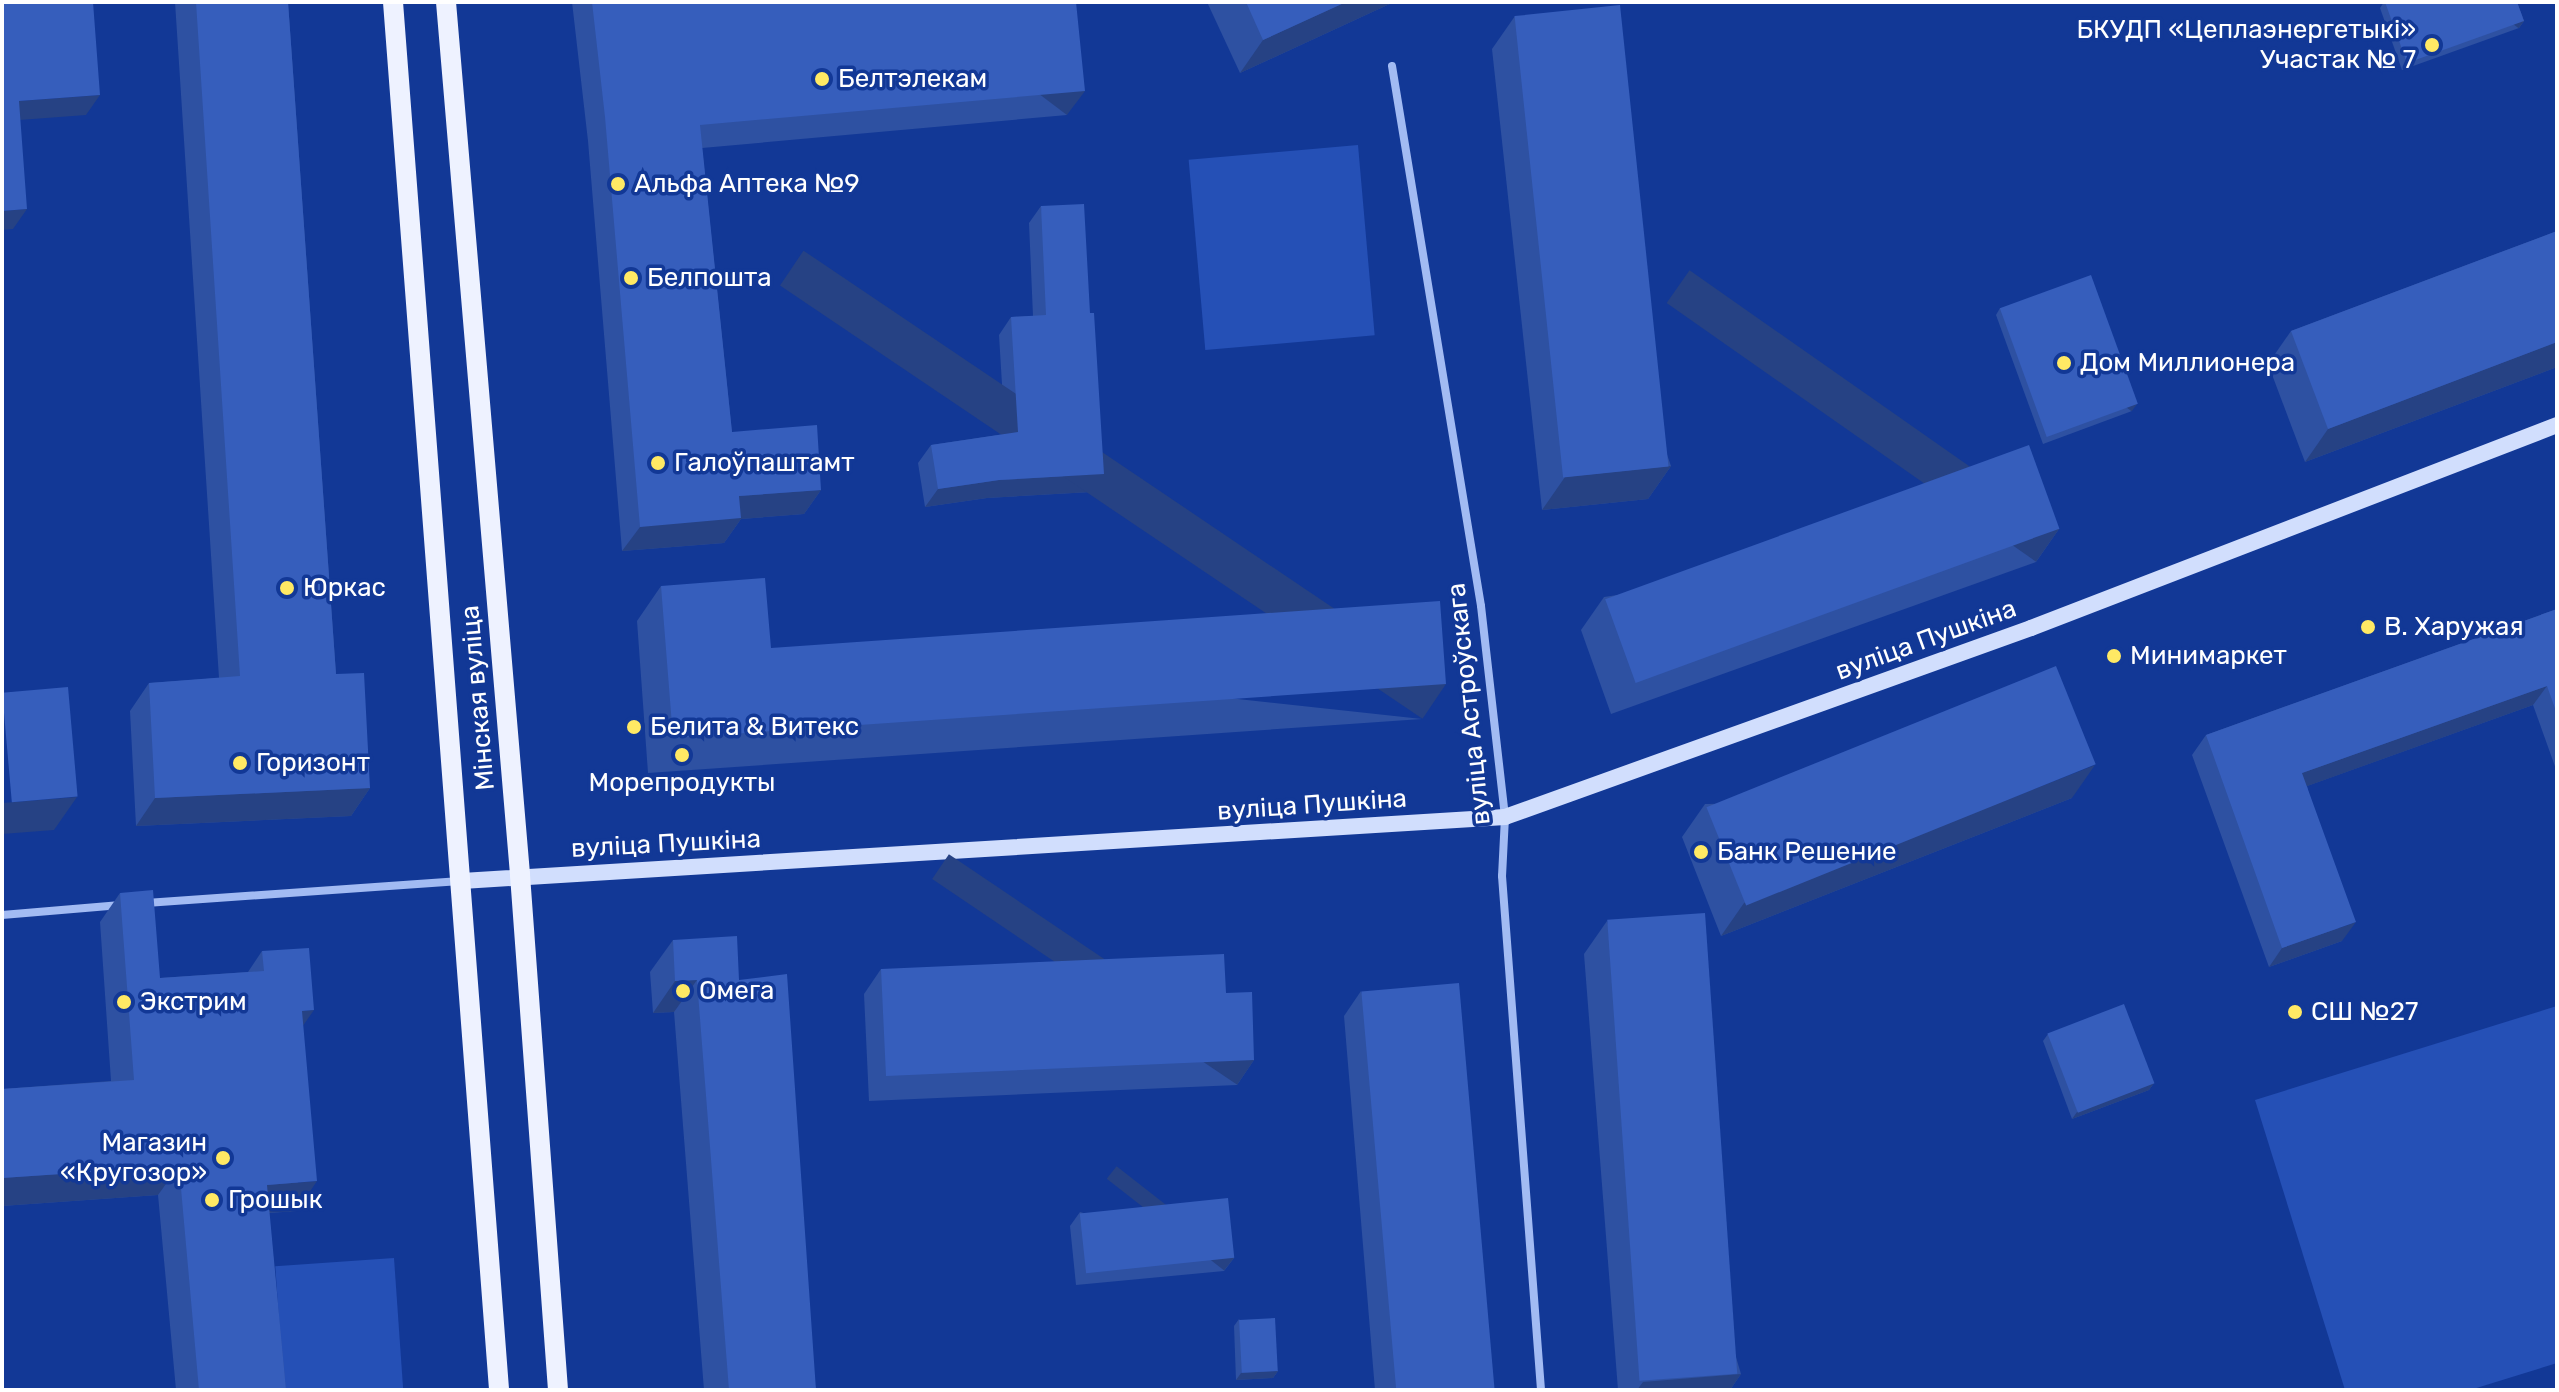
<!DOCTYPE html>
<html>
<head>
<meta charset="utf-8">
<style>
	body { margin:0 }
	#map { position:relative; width:2559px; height:1392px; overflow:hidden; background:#123896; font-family:Rubik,sans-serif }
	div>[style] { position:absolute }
	.green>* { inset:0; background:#2550b6; transform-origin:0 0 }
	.street>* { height:8px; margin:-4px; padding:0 4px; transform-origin:4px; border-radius:4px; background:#a2bbf3 }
	.secondary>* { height:16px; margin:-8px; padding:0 8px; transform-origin:8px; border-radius:8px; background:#d1defd }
	.primary>* { height:20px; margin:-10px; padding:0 10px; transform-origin:10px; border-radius:10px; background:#eef2ff }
	.wall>* { inset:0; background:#2e51a2 }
	.shaded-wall>* { inset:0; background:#264284; transform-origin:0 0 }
	.building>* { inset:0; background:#365ebc; transform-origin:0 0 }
	.dots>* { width:22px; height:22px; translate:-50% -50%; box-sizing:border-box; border:4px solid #123896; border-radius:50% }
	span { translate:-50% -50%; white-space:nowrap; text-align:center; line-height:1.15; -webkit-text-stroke:7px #123896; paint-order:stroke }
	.poi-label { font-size:26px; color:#fff }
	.right { translate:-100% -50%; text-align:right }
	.left { translate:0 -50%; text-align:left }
	.street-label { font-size:26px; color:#fff }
	.frame { position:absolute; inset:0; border:4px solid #fff; pointer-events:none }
</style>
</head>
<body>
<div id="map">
	<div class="green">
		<div style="left:1358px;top:145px;width:191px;height:170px;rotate:85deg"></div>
		<div style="clip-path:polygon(2557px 1006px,2557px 1363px,2470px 1390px,2345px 1390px,2255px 1100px)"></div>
		<div style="left:394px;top:1258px;width:132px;height:119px;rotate:86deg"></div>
	</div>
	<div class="street">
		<div style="left:1392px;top:66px;width:547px;rotate:80.64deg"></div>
		<div style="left:1481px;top:606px;width:212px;rotate:83.5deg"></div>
		<div style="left:1505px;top:817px;width:59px;rotate:92.9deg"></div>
		<div style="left:1502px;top:876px;width:515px;rotate:85.66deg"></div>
		<div style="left:146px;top:903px;width:315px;rotate:-4deg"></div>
		<div style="left:2px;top:915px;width:119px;rotate:-4.8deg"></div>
	</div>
	<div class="secondary">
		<div style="left:462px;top:881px;width:1045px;rotate:-3.51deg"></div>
		<div style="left:1505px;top:817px;width:559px;rotate:-19.76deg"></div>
		<div style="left:2031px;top:628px;width:564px;rotate:-21.1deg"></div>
	</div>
	<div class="primary">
		<div style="left:393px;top:2px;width:1392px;rotate:85.63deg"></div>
		<div style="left:446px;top:2px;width:876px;rotate:85.15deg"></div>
		<div style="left:520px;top:875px;width:516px;rotate:85.78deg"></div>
	</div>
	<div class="wall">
		<div style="clip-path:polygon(175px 2px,288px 2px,336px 674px,370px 788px,351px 816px,136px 826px,130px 711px,149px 683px,219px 678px)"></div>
		<div style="clip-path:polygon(572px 2px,1076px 2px,1067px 115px,702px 148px,732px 432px,821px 490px,804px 514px,741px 519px,724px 543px,622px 551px,588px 141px)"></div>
		<div style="clip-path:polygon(1207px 2px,1394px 2px,1240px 73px)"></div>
		<div style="clip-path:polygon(2384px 2px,2517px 2px,2524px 21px,2519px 28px,2402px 70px,2380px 8px)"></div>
		<div style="clip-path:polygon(1515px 16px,1671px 466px,1648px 499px,1542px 510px,1492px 49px)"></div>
		<div style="clip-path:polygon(1041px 206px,1091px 492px,987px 498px,925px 507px,918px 463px,931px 445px,1005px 434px,999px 335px,1011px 317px,1033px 316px,1029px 223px)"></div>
		<div style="clip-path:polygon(2557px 231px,2557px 367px,2305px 462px,2268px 364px,2291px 331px)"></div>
		<div style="clip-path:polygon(2000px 308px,2132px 411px,2043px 444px,1996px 315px)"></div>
		<div style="clip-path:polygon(2059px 529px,2036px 562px,1611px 714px,1581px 630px,1604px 597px)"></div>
		<div style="clip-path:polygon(661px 586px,771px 648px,1422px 719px,648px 773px,637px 621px)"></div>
		<div style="clip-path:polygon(2557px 609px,2557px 772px,2533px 705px,2307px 786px,2342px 941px,2269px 967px,2192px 755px,2206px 735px)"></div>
		<div style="clip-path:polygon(2072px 798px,1721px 936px,1682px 837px,1705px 804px)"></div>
		<div style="clip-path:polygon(120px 893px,160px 978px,248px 972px,262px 951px,303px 1025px,297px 1211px,269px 1213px,286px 1390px,176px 1390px,158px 1195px,2px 1206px,2px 1089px,111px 1081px,100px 922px)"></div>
		<div style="clip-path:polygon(1607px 921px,1741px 1374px,1730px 1390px,1618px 1390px,1584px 954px)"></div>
		<div style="clip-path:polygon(673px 940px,739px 980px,816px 1390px,704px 1390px,674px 1012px,653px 1013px,650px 972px)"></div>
		<div style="clip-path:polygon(881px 969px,1226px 993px,1254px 1060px,1237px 1085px,869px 1101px,864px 994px)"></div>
		<div style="clip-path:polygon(1361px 991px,1493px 1390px,1375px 1390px,1344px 1016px)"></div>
		<div style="clip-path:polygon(2048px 1034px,2154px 1083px,2149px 1090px,2072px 1119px,2043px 1041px)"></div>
		<div style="clip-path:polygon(1080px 1212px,1234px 1258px,1224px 1271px,1076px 1285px,1070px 1226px)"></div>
		<div style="clip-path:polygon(1239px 1319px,1278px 1371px,1273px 1378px,1236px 1380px,1234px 1326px)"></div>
	</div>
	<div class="shaded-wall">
		<div style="clip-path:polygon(1346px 2px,1394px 2px,1240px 73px,1263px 40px)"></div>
		<div style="left:2524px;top:21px;width:9px;height:124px;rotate:126deg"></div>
		<div style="left:1085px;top:91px;width:30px;height:386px;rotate:127deg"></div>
		<div style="clip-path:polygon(100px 95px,86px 115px,6px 121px,19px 101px)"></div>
		<div style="clip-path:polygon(27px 209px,13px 229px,2px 230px,2px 211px)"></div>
		<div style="clip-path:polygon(2557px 342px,2557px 367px,2305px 462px,2328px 429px)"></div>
		<div style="left:2137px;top:404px;width:9px;height:95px;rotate:126deg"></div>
		<div style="clip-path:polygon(1671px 466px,1648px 499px,1542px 510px,1565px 477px)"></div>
		<div style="clip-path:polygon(1104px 474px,1091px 492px,987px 498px,925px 507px,938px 489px,999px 480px)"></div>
		<div style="clip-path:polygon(821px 490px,804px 514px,741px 519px,724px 543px,622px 551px,640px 527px,739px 496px)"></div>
		<div style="left:2059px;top:529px;width:40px;height:451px;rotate:125deg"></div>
		<div style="left:1446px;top:684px;width:42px;height:775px;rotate:124deg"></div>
		<div style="clip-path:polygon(2547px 686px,2533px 705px,2288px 793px,2302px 773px)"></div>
		<div style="clip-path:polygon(2095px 765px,2072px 798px,1721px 936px,1744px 903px)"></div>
		<div style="clip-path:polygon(370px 788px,351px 816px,136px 826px,155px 798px)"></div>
		<div style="clip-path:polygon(77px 797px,54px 830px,2px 834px,2px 803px)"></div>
		<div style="clip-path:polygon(2356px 922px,2342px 941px,2269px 967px,2282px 948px)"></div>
		<div style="clip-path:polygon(697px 980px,674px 1012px,653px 1013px,675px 981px)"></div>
		<div style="clip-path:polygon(314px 1010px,293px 1040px,302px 1011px)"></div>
		<div style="left:1254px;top:1060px;width:30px;height:368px;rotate:124deg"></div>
		<div style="clip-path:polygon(2154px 1083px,2149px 1090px,2072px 1119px,2077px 1112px)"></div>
		<div style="clip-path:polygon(179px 1166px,158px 1195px,2px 1206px,2px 1178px)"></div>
		<div style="clip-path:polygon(317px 1181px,297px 1211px,246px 1214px,267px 1185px)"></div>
		<div style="left:1234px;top:1258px;width:16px;height:149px;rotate:128deg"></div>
		<div style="clip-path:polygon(1278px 1371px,1273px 1378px,1236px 1380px,1241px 1373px)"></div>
		<div style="clip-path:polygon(1741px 1374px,1730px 1390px,1637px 1390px,1643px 1382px)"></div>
	</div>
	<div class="building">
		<div style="clip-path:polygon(2px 2px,93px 2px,100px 95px,19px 101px,27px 209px,2px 211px)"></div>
		<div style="clip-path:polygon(196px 2px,288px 2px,336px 674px,364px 673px,370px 788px,155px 798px,149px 683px,240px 676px)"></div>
		<div style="clip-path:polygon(592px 2px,1076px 2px,1085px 91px,700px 125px,732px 432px,817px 425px,821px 490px,739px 496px,741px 518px,640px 527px,605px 117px)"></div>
		<div style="clip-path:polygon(1246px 2px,1346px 2px,1263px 40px)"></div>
		<div style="clip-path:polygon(2385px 2px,2517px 2px,2524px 21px,2407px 63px)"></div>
		<div style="left:1620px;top:5px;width:464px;height:106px;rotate:84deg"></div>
		<div style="clip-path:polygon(1084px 204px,1090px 313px,1094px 313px,1104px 474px,999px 480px,938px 489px,931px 445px,1018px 432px,1011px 317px,1046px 315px,1041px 206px)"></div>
		<div style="clip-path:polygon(2557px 231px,2557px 342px,2328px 429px,2291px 331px)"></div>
		<div style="left:2091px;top:275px;width:137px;height:97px;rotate:70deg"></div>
		<div style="left:2029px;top:445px;width:89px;height:451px;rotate:70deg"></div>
		<div style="clip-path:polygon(765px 578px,771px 648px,1440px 601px,1446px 684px,673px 738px,661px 586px)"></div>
		<div style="clip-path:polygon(2557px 609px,2557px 714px,2547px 686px,2302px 773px,2356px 922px,2282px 948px,2206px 735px)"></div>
		<div style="left:2056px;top:666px;width:106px;height:377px;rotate:68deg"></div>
		<div style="left:68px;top:687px;width:110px;height:66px;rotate:85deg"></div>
		<div style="clip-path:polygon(153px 890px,160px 978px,264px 971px,262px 951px,309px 948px,314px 1010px,302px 1011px,317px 1181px,267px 1185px,286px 1390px,199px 1390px,179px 1166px,2px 1178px,2px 1089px,134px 1080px,120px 893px)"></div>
		<div style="left:1705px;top:913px;width:462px;height:98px;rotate:86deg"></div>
		<div style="clip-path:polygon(737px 936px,739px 980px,787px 974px,816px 1390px,729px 1390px,697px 980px,675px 981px,673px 940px)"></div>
		<div style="clip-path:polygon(1224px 954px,1226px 993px,1252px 992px,1254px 1060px,886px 1076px,881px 969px)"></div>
		<div style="left:1459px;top:983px;width:408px;height:98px;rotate:85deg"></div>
		<div style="left:2124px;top:1004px;width:85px;height:82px;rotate:69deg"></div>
		<div style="left:1228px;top:1198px;width:60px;height:149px;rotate:84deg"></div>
		<div style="left:1275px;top:1318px;width:53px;height:36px;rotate:87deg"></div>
	</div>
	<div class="dots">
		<div style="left:2432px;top:45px;background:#ffe964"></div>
		<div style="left:822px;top:79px;background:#ffe964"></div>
		<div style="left:618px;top:184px;background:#ffe964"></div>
		<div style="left:631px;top:278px;background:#ffe964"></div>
		<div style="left:2064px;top:363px;background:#ffe964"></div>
		<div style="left:658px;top:463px;background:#ffe964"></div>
		<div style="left:287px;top:588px;background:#ffe964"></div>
		<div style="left:2368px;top:627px;background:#ffe964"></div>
		<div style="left:2114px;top:656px;background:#ffe964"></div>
		<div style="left:634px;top:727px;background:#ffe964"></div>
		<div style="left:682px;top:755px;background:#ffe964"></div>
		<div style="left:240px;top:763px;background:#ffe964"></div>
		<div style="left:1701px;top:852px;background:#ffe964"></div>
		<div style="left:683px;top:991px;background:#ffe964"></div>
		<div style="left:124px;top:1002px;background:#ffe964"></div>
		<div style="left:2295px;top:1012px;background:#ffe964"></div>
		<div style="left:223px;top:1158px;background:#ffe964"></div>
		<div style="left:212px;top:1200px;background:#ffe964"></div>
	</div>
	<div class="poi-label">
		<span class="right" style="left:2416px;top:45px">БКУДП «Цеплаэнергетыкі»<br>Участак № 7</span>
		<span class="left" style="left:838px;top:79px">Белтэлекам</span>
		<span class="left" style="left:634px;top:184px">Альфа Аптека №9</span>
		<span class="left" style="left:647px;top:278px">Белпошта</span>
		<span class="left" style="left:2080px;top:363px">Дом Миллионера</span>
		<span class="left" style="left:674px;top:463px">Галоўпаштамт</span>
		<span class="left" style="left:303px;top:588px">Юркас</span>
		<span class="left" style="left:2384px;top:627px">В. Харужая</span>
		<span class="left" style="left:2130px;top:656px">Минимаркет</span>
		<span class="left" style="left:650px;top:727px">Белита &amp; Витекс</span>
		<span class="left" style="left:256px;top:763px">Горизонт</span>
		<span style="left:682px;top:783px">Морепродукты</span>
		<span class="left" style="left:1717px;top:852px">Банк Решение</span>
		<span class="left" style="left:699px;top:991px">Омега</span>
		<span class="left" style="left:140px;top:1002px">Экстрим</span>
		<span class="left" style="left:2311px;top:1012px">СШ №27</span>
		<span class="right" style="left:207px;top:1158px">Магазин<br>«Кругозор»</span>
		<span class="left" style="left:228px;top:1200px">Грошык</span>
	</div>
	<div class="street-label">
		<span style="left:1926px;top:640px;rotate:-20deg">вуліца Пушкіна</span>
		<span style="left:478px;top:698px;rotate:-95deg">Мінская вуліца</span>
		<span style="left:1469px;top:704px;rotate:-96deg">вуліца Астроўскага</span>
		<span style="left:1312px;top:805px;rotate:-4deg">вуліца Пушкіна</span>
		<span style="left:666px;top:844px;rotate:-3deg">вуліца Пушкіна</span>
	</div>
	<div class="frame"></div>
</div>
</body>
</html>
